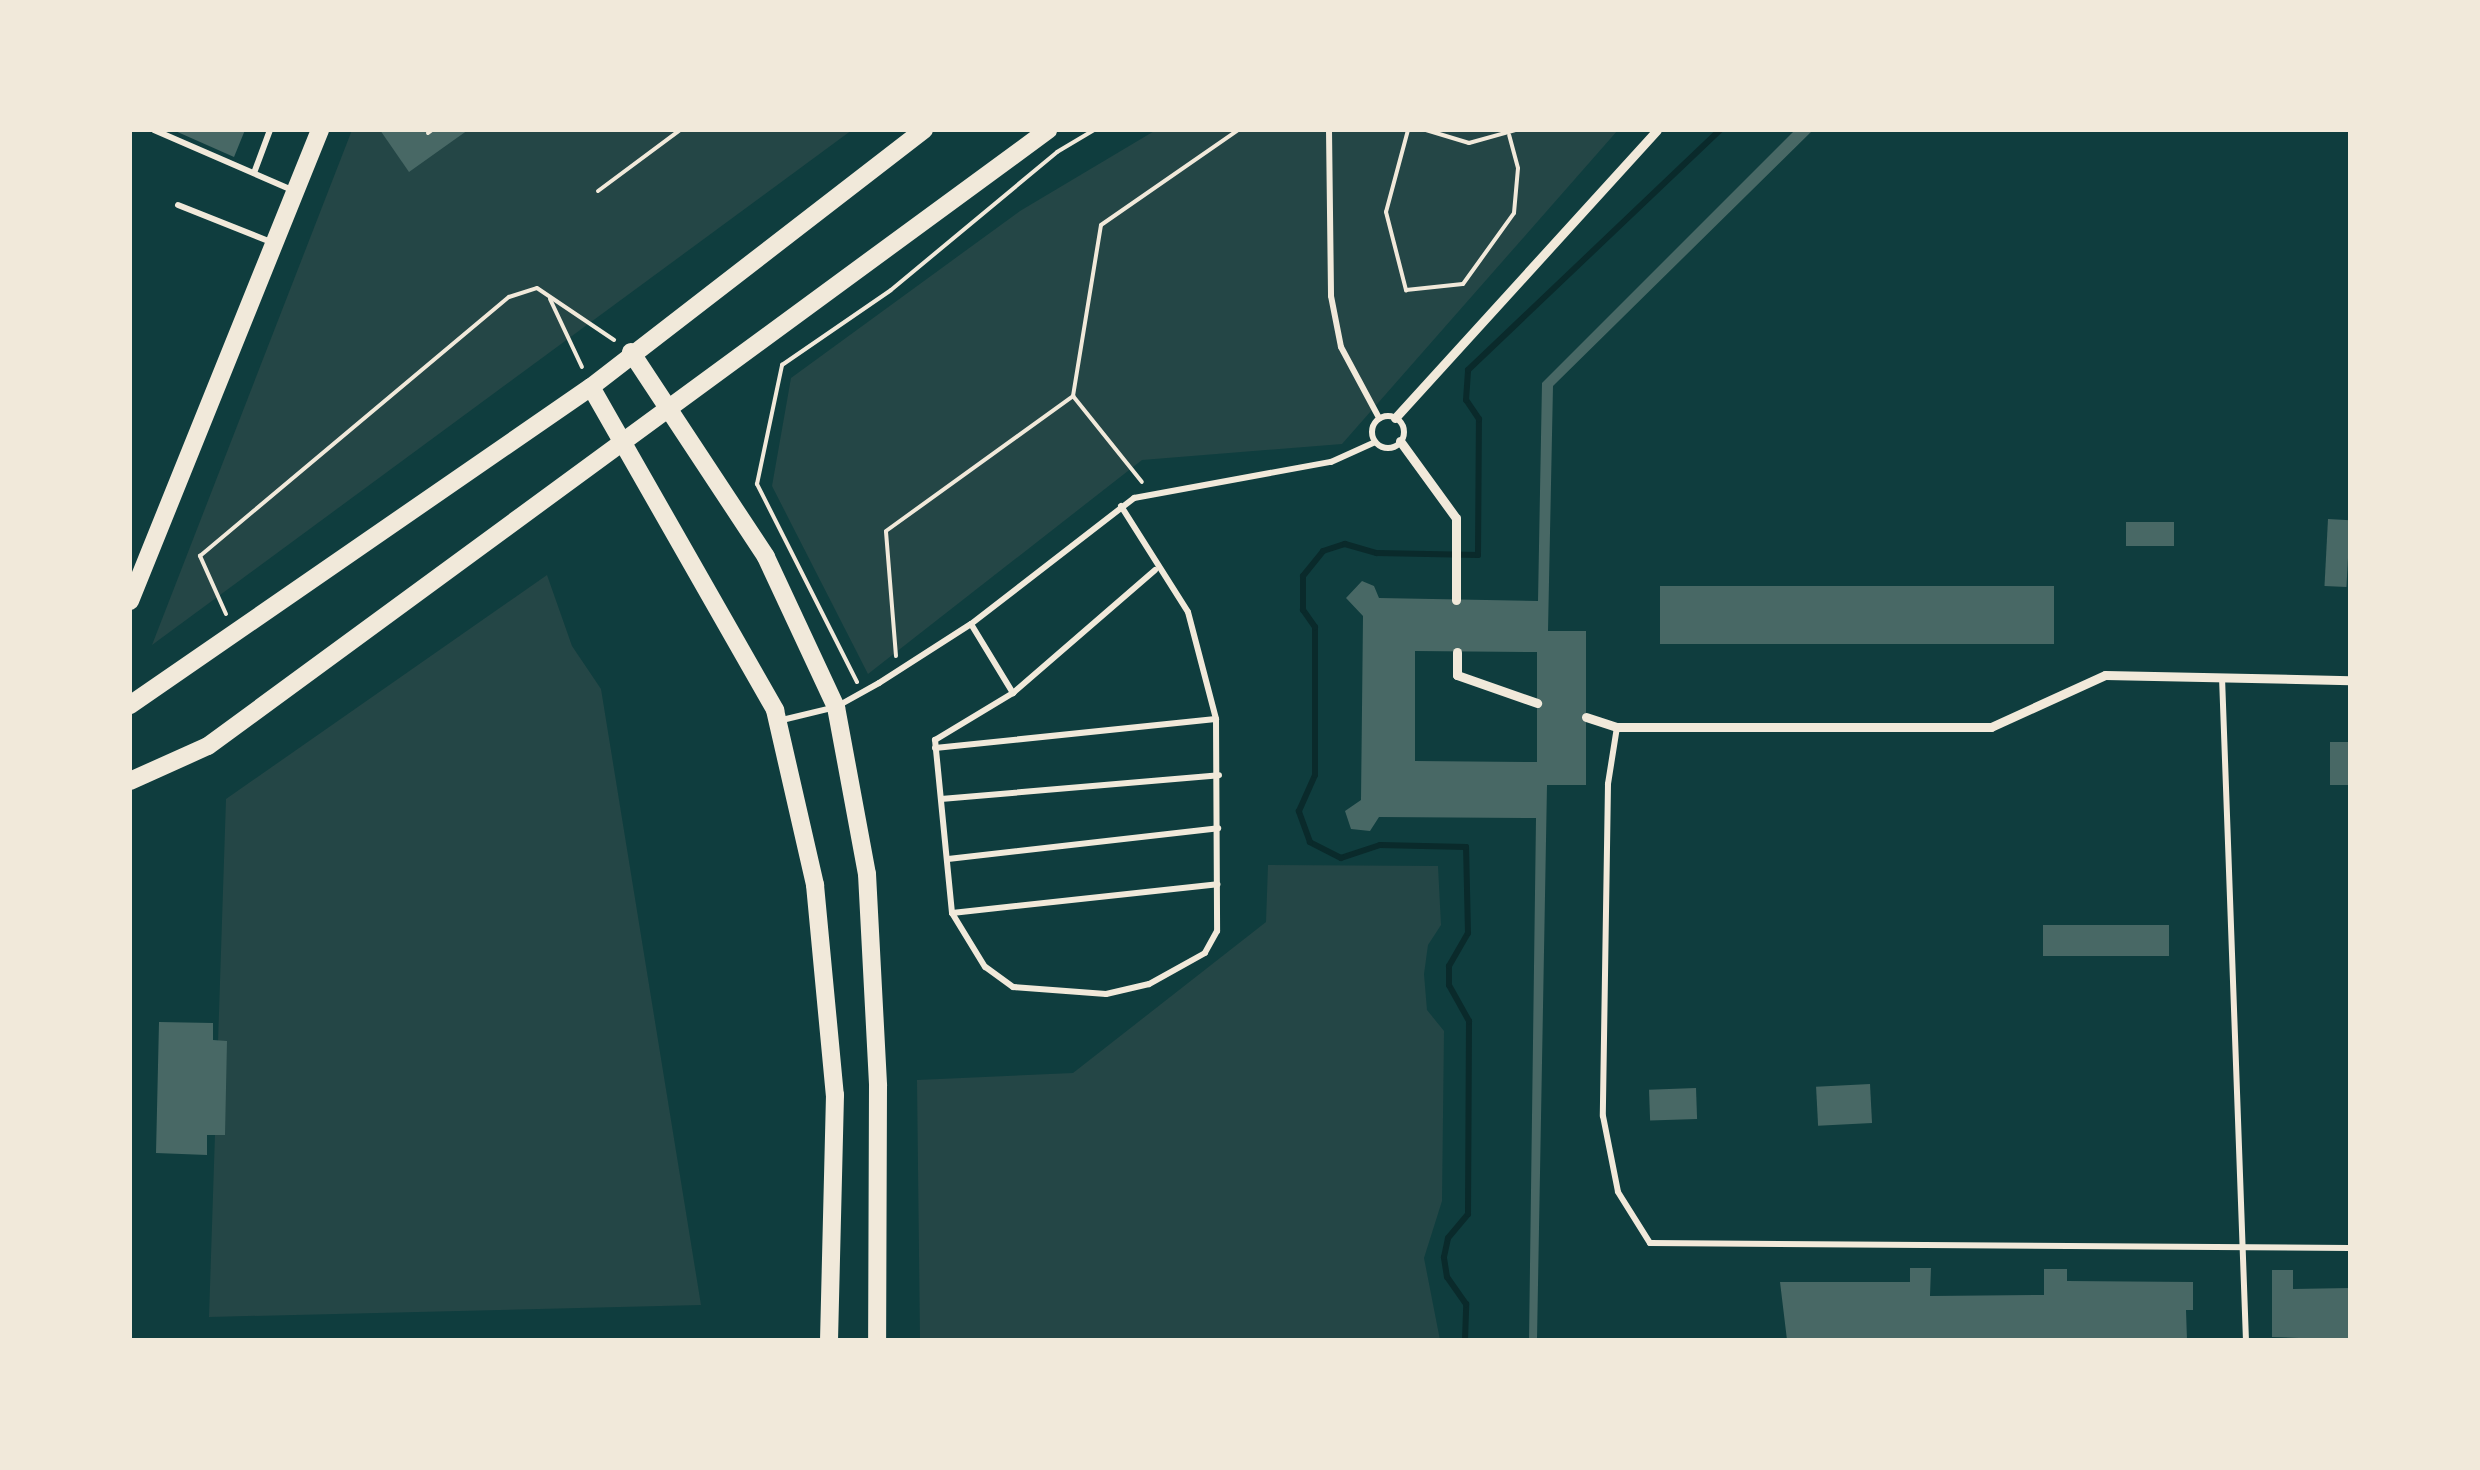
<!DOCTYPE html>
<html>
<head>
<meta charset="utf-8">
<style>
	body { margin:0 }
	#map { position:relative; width:2480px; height:1470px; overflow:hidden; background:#0f3d3e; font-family:"Nunito Sans",sans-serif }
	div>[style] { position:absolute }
	.green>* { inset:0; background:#244646 }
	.stream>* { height:6px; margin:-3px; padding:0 3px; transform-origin:3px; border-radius:3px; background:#0a2a2b }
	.building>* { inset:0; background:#486865; transform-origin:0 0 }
	.path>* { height:4px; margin:-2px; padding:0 2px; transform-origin:2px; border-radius:2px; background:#f1e9da }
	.service>* { height:6px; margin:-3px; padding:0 3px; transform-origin:3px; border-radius:3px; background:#f1e9da }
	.service>.ring { margin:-3px; padding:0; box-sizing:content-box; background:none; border:6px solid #f1e9da; border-radius:50% }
	.pedestrian>* { height:9px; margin:-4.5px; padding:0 4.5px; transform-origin:4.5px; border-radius:4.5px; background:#f1e9da }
	.tertiary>* { height:18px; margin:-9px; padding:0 9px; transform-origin:9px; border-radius:9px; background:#f1e9da }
	.secondary>* { height:18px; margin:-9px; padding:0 9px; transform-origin:9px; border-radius:9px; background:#f1e9da }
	span { translate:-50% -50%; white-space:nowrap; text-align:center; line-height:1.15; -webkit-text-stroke:10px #f1e9da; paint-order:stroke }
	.frame { position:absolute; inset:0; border:132px solid #f1e9da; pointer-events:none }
</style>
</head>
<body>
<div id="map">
	<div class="green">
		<div style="clip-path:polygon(352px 130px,852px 130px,152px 645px)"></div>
		<div style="clip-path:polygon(1156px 130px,1618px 130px,1342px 444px,1142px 460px,868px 674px,772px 486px,791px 378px,1020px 211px)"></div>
		<div style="clip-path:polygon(547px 575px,572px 646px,601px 689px,701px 1305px,209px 1317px,226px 799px)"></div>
		<div style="clip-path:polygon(1268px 865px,1438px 866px,1441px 925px,1428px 945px,1424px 974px,1427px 1010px,1444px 1031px,1442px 1201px,1424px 1258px,1440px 1340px,920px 1340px,917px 1080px,1073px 1073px,1266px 922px)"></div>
	</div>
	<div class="stream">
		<div style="left:1465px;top:1340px;width:36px;rotate:-88deg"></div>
		<div style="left:1466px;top:1304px;width:33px;rotate:-125deg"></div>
		<div style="left:1447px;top:1277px;width:20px;rotate:-99deg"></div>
		<div style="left:1444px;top:1257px;width:19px;rotate:-78deg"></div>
		<div style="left:1448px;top:1238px;width:31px;rotate:-50deg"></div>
		<div style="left:1468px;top:1214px;width:193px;rotate:-89.7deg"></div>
		<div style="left:1469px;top:1021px;width:41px;rotate:-119.1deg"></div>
		<div style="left:1449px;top:985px;width:19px;rotate:-90deg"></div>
		<div style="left:1449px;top:966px;width:38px;rotate:-60deg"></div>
		<div style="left:1468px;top:933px;width:86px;rotate:-91.3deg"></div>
		<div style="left:1466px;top:847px;width:86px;rotate:-178.7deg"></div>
		<div style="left:1380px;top:845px;width:41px;rotate:161.6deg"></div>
		<div style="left:1341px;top:858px;width:35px;rotate:-153deg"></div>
		<div style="left:1310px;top:842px;width:33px;rotate:-110deg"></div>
		<div style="left:1299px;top:811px;width:39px;rotate:-66deg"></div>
		<div style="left:1315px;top:775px;width:148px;rotate:-90deg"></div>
		<div style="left:1315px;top:627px;width:21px;rotate:-125deg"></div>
		<div style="left:1303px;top:610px;width:34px;rotate:-90deg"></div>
		<div style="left:1303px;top:576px;width:32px;rotate:-51deg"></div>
		<div style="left:1323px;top:551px;width:23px;rotate:-18deg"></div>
		<div style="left:1345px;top:544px;width:33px;rotate:16deg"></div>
		<div style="left:1377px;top:553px;width:101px;rotate:1.1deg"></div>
		<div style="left:1478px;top:555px;width:136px;rotate:-89.6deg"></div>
		<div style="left:1479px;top:419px;width:23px;rotate:-124deg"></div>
		<div style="left:1466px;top:400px;width:30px;rotate:-86deg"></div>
		<div style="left:1468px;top:370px;width:348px;rotate:-43.6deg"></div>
	</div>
	<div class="building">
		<div style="clip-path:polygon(173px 130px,245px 130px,234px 157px)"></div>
		<div style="clip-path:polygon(380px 130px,468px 130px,409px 172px)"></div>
		<div style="clip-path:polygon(evenodd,1795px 130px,1813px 130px,1553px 386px,1548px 631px,1586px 631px,1586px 785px,1547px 785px,1537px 1340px,1529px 1340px,1536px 818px,1379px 817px,1370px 831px,1351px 829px,1345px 811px,1361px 800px,1363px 616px,1346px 598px,1362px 581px,1374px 586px,1379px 598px,1538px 601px,1542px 383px,1795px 130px,1415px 651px,1537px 652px,1537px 762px,1415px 761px,1415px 651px)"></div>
		<div style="left:2328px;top:519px;width:22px;height:67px;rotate:3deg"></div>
		<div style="left:2126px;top:522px;width:48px;height:24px"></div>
		<div style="left:1660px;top:586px;width:394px;height:58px"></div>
		<div style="left:2330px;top:742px;width:20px;height:43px"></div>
		<div style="left:2043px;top:925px;width:126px;height:31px"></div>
		<div style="clip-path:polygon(159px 1022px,213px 1023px,213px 1040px,227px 1041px,225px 1135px,207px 1135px,207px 1155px,156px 1153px)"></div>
		<div style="left:1870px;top:1084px;width:39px;height:54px;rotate:87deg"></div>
		<div style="left:1696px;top:1088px;width:31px;height:47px;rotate:88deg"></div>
		<div style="clip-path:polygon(1910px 1268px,1931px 1268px,1930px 1296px,2044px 1295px,2044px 1269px,2067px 1269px,2067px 1281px,2193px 1282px,2193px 1310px,2186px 1310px,2187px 1340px,1787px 1340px,1780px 1282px,1910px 1282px)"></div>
		<div style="clip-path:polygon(2272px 1270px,2293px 1270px,2293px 1289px,2350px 1288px,2350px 1340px,2272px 1337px)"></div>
	</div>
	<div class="path">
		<div style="left:1408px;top:130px;width:85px;rotate:105deg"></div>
		<div style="left:1386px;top:212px;width:81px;rotate:75.6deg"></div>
		<div style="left:1406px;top:290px;width:57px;rotate:-6deg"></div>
		<div style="left:1463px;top:284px;width:87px;rotate:-54.3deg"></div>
		<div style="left:1514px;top:213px;width:45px;rotate:-84.9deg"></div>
		<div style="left:1518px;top:168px;width:34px;rotate:-105deg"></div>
		<div style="left:1426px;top:130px;width:45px;rotate:16.8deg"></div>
		<div style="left:1469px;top:143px;width:49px;rotate:-15.5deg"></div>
		<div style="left:428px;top:133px;width:5px;rotate:-37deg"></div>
		<div style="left:598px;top:191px;width:102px;rotate:-36.6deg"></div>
		<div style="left:550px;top:299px;width:75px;rotate:64.8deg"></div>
		<div style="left:1073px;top:396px;width:110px;rotate:51.3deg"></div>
		<div style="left:226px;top:614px;width:64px;rotate:-114.1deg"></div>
		<div style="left:200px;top:556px;width:403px;rotate:-40deg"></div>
		<div style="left:509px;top:297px;width:29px;rotate:-18deg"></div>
		<div style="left:537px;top:288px;width:93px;rotate:34deg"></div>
		<div style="left:896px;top:656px;width:125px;rotate:-94.6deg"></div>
		<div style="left:886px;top:531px;width:231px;rotate:-35.8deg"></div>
		<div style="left:1073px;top:396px;width:173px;rotate:-80.7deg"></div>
		<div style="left:1101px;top:225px;width:167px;rotate:-34.7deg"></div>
		<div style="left:857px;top:682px;width:222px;rotate:-116.8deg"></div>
		<div style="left:757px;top:484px;width:122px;rotate:-78.1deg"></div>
		<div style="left:782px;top:365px;width:132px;rotate:-34.5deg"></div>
		<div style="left:891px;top:290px;width:216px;rotate:-39.7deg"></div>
		<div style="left:1057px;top:152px;width:43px;rotate:-30.7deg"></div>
	</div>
	<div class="service">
		<div style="left:154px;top:130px;width:153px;rotate:23.5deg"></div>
		<div style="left:1329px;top:130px;width:166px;rotate:89.3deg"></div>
		<div style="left:1331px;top:296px;width:52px;rotate:78.9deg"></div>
		<div style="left:1341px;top:347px;width:81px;rotate:61.8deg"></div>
		<div style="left:254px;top:173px;width:46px;rotate:-69.6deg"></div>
		<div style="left:178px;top:205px;width:100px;rotate:21.7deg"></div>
		<div class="ring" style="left:1372px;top:416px;width:26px;height:26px"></div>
		<div style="left:1121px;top:506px;width:125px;rotate:57.7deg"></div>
		<div style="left:1188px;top:612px;width:111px;rotate:75.3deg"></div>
		<div style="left:1216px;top:719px;width:212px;rotate:89.7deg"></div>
		<div style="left:1217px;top:931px;width:25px;rotate:119deg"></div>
		<div style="left:1205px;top:953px;width:64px;rotate:151deg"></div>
		<div style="left:1149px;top:984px;width:44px;rotate:166.9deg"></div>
		<div style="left:1106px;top:994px;width:93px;rotate:-175.7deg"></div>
		<div style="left:1013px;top:987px;width:34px;rotate:-144deg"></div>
		<div style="left:985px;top:967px;width:63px;rotate:-121.4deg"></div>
		<div style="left:952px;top:913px;width:174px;rotate:-95.6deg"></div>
		<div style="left:935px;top:740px;width:91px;rotate:-31.1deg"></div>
		<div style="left:1013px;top:693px;width:188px;rotate:-40.9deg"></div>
		<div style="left:971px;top:624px;width:81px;rotate:58.7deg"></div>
		<div style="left:2222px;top:677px;width:663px;rotate:87.93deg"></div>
		<div style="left:782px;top:720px;width:56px;rotate:-13.5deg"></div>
		<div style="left:836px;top:707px;width:49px;rotate:-29.2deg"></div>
		<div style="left:879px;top:683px;width:109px;rotate:-32.7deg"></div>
		<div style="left:971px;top:624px;width:206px;rotate:-37.7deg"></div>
		<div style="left:1134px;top:498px;width:200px;rotate:-10.4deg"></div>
		<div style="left:1331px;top:462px;width:48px;rotate:-24.4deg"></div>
		<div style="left:1617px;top:727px;width:58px;rotate:99deg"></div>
		<div style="left:1608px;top:784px;width:332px;rotate:90.9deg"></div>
		<div style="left:1603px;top:1116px;width:77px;rotate:78.8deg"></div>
		<div style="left:1618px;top:1192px;width:60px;rotate:57.9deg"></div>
		<div style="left:1650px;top:1243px;width:700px;rotate:0.41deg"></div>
		<div style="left:935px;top:748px;width:282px;rotate:-5.9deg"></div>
		<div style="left:941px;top:799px;width:279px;rotate:-4.9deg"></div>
		<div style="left:948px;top:859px;width:272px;rotate:-6.5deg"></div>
		<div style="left:952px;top:913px;width:267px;rotate:-6.2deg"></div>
	</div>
	<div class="pedestrian">
		<div style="left:1395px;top:418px;width:389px;rotate:-47.7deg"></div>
		<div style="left:1400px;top:441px;width:95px;rotate:54deg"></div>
		<div style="left:1456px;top:518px;width:82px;rotate:90deg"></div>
		<div style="left:1457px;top:652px;width:23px;rotate:90deg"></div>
		<div style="left:1457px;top:675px;width:85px;rotate:19.3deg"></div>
		<div style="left:1586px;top:717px;width:33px;rotate:18deg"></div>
		<div style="left:1617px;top:727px;width:374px"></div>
		<div style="left:1991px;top:727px;width:125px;rotate:-24.5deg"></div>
		<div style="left:2105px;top:675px;width:245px;rotate:1.2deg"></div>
	</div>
	<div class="tertiary">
		<div style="left:130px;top:601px;width:508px;rotate:-68.03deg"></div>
	</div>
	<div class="secondary">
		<div style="left:631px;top:352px;width:245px;rotate:56.6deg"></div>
		<div style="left:766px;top:557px;width:166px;rotate:65deg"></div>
		<div style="left:836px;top:707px;width:170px;rotate:79.5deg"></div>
		<div style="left:867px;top:874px;width:212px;rotate:87deg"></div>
		<div style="left:878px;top:1086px;width:254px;rotate:90.2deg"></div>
		<div style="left:591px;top:387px;width:372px;rotate:60.3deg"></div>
		<div style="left:775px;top:710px;width:180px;rotate:77.1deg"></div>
		<div style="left:815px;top:885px;width:211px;rotate:84.6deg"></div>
		<div style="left:835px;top:1095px;width:245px;rotate:91.4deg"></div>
		<div style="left:130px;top:705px;width:560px;rotate:-34.6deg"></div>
		<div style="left:591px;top:387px;width:421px;rotate:-37.7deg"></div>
		<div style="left:130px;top:781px;width:85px;rotate:-24.2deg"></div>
		<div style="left:208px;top:746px;width:1042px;rotate:-36.25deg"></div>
	</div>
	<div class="frame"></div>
</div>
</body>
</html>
